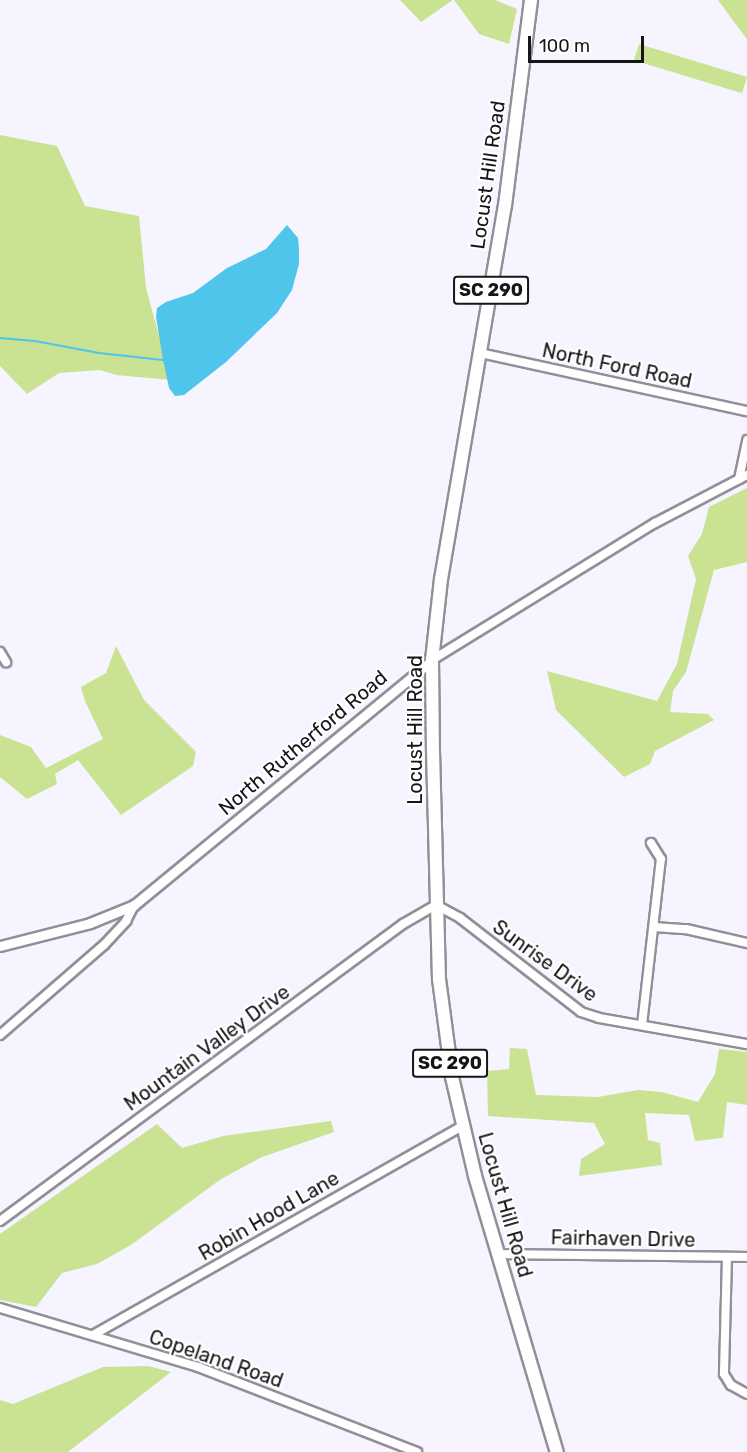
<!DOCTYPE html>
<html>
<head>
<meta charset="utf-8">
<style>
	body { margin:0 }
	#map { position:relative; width:747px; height:1452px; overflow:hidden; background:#f6f4fe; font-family:Rubik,sans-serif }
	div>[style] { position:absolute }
	.green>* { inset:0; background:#c9e393; transform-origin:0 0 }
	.water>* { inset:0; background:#50c5eb }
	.stream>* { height:2px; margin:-1px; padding:0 1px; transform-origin:1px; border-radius:1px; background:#50c5eb }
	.roads { filter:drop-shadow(2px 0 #918f98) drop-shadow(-2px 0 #918f98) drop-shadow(0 2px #918f98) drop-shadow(0 -2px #918f98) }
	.minor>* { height:8px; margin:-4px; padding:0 4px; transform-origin:4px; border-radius:4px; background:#fff }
	.tertiary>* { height:9px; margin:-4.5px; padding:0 4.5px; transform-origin:4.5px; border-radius:4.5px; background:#fff }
	.primary>* { height:12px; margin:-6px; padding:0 6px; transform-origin:6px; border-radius:6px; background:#fff }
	span { translate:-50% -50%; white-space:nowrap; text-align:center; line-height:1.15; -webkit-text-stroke:4.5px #fff; paint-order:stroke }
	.shield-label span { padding:2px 4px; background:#fff; border:2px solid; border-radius:4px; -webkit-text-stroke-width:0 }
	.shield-label { font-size:18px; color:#161518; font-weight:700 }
	.street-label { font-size:20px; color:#161518 }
	.scale { position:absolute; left:528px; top:36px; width:116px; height:27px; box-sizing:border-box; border:3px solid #161518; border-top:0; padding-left:8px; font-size:18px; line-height:21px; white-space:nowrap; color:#161518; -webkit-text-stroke:4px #fff; paint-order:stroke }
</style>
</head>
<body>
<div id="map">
	<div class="green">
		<div style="clip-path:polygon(400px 0,453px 0,421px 22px)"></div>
		<div style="clip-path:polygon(454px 0,495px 0,517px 9px,509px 44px,479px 34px)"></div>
		<div style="clip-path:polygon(718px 0,747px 0,747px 39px,734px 22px)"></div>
		<div style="left:639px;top:44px;width:113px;height:17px;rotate:17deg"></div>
		<div style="clip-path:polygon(0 135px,57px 146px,85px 206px,139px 216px,146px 288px,171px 380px,116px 375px,100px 370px,59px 373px,27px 394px,0 366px)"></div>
		<div style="clip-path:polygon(747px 488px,747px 562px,714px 570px,686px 672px,673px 691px,670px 712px,708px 714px,714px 720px,655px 751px,650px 764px,624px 777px,556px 710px,547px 671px,657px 701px,677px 664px,696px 579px,688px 556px,702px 534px,709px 507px)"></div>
		<div style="clip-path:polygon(116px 646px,144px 700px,196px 752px,193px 766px,121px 815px,78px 760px,55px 774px,57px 784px,27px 799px,0 777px,0 735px,31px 747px,46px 768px,103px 739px,85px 701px,81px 687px,106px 673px)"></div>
		<div style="clip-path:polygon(510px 1048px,527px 1049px,536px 1095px,598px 1097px,638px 1090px,662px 1092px,698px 1102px,715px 1074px,719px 1049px,747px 1052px,747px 1105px,727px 1102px,723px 1138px,695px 1141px,689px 1115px,645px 1113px,648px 1140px,660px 1143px,662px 1165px,579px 1176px,581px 1159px,605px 1144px,594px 1123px,488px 1116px,487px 1071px,509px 1069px)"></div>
		<div style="clip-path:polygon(331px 1121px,334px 1132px,262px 1157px,221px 1179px,131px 1245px,97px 1264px,62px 1273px,36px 1307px,0 1300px,0 1234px,157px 1124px,182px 1148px,223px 1136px)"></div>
		<div style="clip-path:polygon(148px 1366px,171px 1372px,68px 1452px,0 1452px,0 1400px,13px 1404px,103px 1367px)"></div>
	</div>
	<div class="water">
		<div style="clip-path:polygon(287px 225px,298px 238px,299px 249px,299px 264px,292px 290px,277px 313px,226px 362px,184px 395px,175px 396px,169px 388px,163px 360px,156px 317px,157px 308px,166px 302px,193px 293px,227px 268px,266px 249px)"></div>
	</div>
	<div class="stream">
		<div style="left:0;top:338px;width:35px;rotate:5deg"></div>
		<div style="left:35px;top:341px;width:65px;rotate:10.6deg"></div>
		<div style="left:99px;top:353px;width:64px;rotate:6.2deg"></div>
	</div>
	<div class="roads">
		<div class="minor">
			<div style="left:480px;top:353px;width:273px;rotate:12.3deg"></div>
			<div style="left:739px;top:479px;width:40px;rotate:-78deg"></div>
			<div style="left:0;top:652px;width:12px;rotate:59deg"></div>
			<div style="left:432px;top:660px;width:262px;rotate:-31.6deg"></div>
			<div style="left:655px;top:523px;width:104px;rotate:-27.6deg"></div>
			<div style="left:654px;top:927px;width:32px;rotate:4deg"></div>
			<div style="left:686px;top:929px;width:63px;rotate:12.9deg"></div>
			<div style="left:642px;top:1025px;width:167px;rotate:-83.5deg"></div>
			<div style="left:661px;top:859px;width:19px;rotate:-122deg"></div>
			<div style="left:0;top:1035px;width:138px;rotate:-40.9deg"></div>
			<div style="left:104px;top:945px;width:33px;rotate:-47deg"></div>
			<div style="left:126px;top:921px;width:18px;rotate:-63deg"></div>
			<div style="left:0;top:1221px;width:501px;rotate:-36.39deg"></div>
			<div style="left:403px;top:924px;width:38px;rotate:-30deg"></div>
			<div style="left:436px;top:905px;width:27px;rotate:28deg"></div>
			<div style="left:460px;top:918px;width:153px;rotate:37.8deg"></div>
			<div style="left:581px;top:1012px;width:19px;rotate:18deg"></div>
			<div style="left:599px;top:1018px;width:150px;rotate:10deg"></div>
			<div style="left:498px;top:1254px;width:249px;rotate:0.7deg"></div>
			<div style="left:727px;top:1257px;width:117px;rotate:91.5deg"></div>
			<div style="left:724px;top:1374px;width:13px;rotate:58deg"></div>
			<div style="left:731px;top:1385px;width:18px;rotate:29deg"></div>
			<div style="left:0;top:1308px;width:207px;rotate:16.6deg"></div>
			<div style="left:198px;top:1367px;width:235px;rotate:21.2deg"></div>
			<div style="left:93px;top:1335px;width:424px;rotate:-29.5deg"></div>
		</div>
		<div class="tertiary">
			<div style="left:0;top:946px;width:93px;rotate:-14.3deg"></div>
			<div style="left:90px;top:923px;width:48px;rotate:-22.2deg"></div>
			<div style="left:134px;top:905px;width:386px;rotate:-39.4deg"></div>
		</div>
		<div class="primary">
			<div style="left:531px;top:0;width:207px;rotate:97.2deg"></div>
			<div style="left:505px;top:205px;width:379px;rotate:99.7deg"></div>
			<div style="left:441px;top:579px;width:81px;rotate:96.3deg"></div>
			<div style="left:432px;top:660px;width:91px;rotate:89.4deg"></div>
			<div style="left:433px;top:751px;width:228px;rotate:88.5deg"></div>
			<div style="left:439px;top:979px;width:99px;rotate:82.4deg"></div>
			<div style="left:452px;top:1077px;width:102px;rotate:76.9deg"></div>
			<div style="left:475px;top:1176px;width:288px;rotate:73.5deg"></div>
		</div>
	</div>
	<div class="shield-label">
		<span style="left:491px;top:290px">SC 290</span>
		<span style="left:450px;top:1063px">SC 290</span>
	</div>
	<div class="street-label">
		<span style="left:488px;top:175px;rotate:-82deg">Locust Hill Road</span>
		<span style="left:617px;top:366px;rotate:12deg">North Ford Road</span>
		<span style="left:415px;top:730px;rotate:-90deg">Locust Hill Road</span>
		<span style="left:303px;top:743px;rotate:-40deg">North Rutherford Road</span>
		<span style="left:545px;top:961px;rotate:36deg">Sunrise Drive</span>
		<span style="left:207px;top:1048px;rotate:-36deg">Mountain Valley Drive</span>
		<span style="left:505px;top:1205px;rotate:74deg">Locust Hill Road</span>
		<span style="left:269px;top:1216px;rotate:-30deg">Robin Hood Lane</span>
		<span style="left:623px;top:1239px;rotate:1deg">Fairhaven Drive</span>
		<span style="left:216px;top:1359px;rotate:19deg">Copeland Road</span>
	</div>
	<div class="scale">100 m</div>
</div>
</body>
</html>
